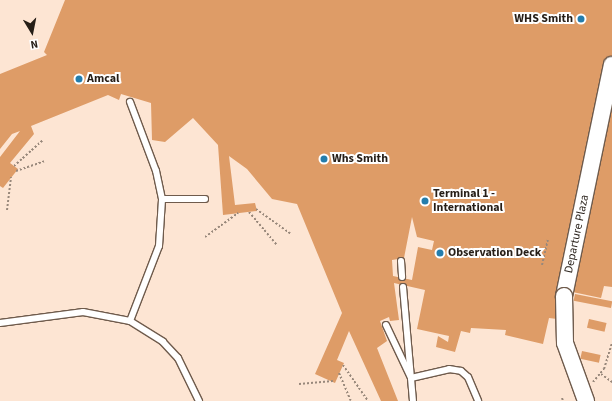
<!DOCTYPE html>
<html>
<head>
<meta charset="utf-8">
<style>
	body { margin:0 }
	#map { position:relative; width:612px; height:401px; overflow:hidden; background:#fde5d3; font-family:"Source Sans 3",sans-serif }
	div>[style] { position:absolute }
	.building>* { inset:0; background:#de9c67; transform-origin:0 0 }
	.path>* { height:2px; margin-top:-1px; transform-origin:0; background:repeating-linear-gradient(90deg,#98887b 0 2px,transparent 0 4px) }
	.roads { filter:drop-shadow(1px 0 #6f5b4c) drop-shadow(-1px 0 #6f5b4c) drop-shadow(0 1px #6f5b4c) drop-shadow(0 -1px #6f5b4c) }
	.service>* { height:6px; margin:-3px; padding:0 3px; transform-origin:3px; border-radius:3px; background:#fff }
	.tertiary>* { height:16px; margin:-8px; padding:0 8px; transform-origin:8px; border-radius:8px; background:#fff }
	.bridges { filter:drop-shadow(1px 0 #6f5b4c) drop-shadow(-1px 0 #6f5b4c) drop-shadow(0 1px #6f5b4c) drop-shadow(0 -1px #6f5b4c) }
	.tertiary-bridge>* { height:16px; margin:-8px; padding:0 8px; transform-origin:8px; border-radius:8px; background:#fff }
	.dots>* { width:11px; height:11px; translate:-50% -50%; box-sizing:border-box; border:2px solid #fff; border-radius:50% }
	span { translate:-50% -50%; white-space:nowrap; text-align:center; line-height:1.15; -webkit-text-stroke:4px #fff; paint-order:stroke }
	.poi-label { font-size:12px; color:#261e17; font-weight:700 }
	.right { translate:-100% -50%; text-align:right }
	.left { translate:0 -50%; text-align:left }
	.street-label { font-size:12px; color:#261e17 }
	.north { position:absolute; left:12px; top:12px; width:40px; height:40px; -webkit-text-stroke:3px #fff; paint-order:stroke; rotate:170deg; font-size:11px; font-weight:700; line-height:16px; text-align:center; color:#261e17 }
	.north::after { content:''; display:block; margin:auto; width:14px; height:18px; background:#261e17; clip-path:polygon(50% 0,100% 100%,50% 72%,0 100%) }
</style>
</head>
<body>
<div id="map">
	<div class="building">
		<div style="clip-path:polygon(evenodd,65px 0,612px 0,612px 287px,604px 286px,601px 298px,563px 290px,557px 319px,549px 318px,543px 344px,505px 335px,506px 330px,471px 328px,470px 333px,461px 331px,455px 352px,436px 347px,438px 336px,448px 342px,449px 336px,417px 329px,425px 290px,394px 283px,399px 320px,390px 321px,389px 317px,380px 321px,387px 341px,377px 348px,398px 401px,381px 401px,349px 331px,337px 360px,344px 363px,335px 383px,315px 374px,342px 313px,297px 204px,272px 199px,247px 169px,229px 156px,235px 205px,255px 203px,257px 211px,223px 215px,218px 145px,193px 118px,165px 142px,152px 140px,151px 103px,121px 94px,119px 100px,108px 95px,31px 126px,34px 134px,10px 163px,18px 169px,3px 188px,0 186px,0 157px,20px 131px,12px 134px,0 149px,0 74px,47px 55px,44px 52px,65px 0,412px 217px,417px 237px,434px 241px,432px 250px,418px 247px,412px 280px,393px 276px,392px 260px,404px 258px,412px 217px)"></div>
		<div style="left:575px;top:294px;width:38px;height:7px;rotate:11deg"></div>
		<div style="left:589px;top:319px;width:18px;height:9px;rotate:13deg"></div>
		<div style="left:582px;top:351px;width:19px;height:8px;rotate:12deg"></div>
	</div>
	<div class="path">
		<div style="left:14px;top:166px;width:39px;rotate:-42deg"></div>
		<div style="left:16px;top:171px;width:31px;rotate:-19deg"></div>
		<div style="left:256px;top:209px;width:43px;rotate:35.5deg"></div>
		<div style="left:7px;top:210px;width:33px;rotate:-83deg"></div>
		<div style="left:249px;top:212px;width:43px;rotate:49.7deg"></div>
		<div style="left:205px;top:237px;width:41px;rotate:-36deg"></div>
		<div style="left:542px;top:265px;width:27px;rotate:-77deg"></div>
		<div style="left:343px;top:365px;width:44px;rotate:55.2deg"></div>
		<div style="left:339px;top:373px;width:30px;rotate:67deg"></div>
		<div style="left:601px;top:374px;width:14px;rotate:36deg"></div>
		<div style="left:593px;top:382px;width:17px;rotate:-50deg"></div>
		<div style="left:604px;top:369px;width:27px;rotate:-73deg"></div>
		<div style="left:299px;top:384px;width:34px;rotate:-5deg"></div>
		<div style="left:562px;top:398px;width:3px;rotate:72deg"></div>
	</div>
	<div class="roads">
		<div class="service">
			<div style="left:162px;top:199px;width:43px"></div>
			<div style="left:401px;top:261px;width:16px;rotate:86deg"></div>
			<div style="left:403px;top:287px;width:114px;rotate:85deg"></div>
			<div style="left:130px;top:321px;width:80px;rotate:-68.9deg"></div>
			<div style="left:159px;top:246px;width:47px;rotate:-86.3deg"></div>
			<div style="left:162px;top:199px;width:29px;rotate:-102deg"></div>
			<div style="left:156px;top:171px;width:74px;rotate:-110.6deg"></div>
			<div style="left:0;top:323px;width:84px;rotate:-7.5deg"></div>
			<div style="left:83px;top:312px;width:48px;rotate:10.8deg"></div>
			<div style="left:130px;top:321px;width:39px;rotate:32deg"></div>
			<div style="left:163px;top:342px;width:22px;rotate:47deg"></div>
			<div style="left:178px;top:358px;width:48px;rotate:64deg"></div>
			<div style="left:386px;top:325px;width:59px;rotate:64.7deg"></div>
			<div style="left:411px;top:378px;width:39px;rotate:-13deg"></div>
			<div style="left:449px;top:369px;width:12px;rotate:9deg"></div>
			<div style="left:461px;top:371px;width:9px;rotate:41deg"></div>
			<div style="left:468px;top:377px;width:26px;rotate:67deg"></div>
		</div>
		<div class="tertiary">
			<div style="left:564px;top:296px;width:236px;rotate:-78.3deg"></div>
		</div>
	</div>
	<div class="bridges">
		<div class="tertiary-bridge">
			<div style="left:564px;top:296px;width:47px;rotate:88.8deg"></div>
			<div style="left:565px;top:343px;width:62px;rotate:70.1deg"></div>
		</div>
	</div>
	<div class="dots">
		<div style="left:581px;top:19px;background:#247dac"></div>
		<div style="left:79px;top:79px;background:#247dac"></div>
		<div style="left:324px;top:159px;background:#247dac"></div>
		<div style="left:425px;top:201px;background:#247dac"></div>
		<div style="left:440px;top:253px;background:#247dac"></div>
	</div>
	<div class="poi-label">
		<span class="right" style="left:573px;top:19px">WHS Smith</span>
		<span class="left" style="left:87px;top:79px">Amcal</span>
		<span class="left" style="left:332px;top:159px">Whs Smith</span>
		<span class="left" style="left:433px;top:201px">Terminal 1 -<br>International</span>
		<span class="left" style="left:448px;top:253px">Observation Deck</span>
	</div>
	<div class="street-label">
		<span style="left:577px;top:234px;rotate:-78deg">Departure Plaza</span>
	</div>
	<div class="north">N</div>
</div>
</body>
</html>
